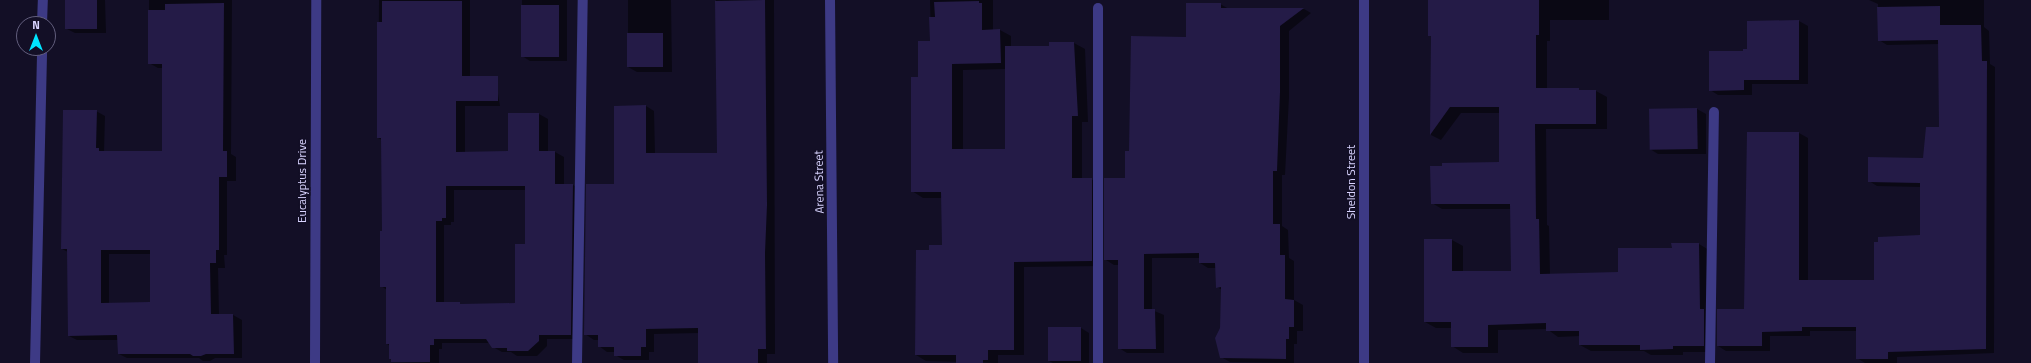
<!DOCTYPE html>
<html>
<head>
<meta charset="utf-8">
<style>
	body { margin:0 }
	#map { position:relative; width:2031px; height:363px; overflow:hidden; background:#130f26; font-family:"Titillium Web",sans-serif }
	div>[style] { position:absolute }
	.shadow>* { inset:0; background:#0007 }
	.building>* { inset:0; background:#241b47; transform-origin:0 0 }
	.service>* { height:10px; margin:-5px; padding:0 5px; transform-origin:5px; border-radius:5px; background:#3d3a85 }
	.minor>* { height:10px; margin:-5px; padding:0 5px; transform-origin:5px; border-radius:5px; background:#3d3a85 }
	span { translate:-50% -50%; white-space:nowrap; text-align:center; line-height:1.15; -webkit-text-stroke:3px #130f26; paint-order:stroke }
	.street-label { font-size:12px; color:#d9d4ff }
	.north { position:absolute; left:16px; top:16px; width:40px; height:40px; box-sizing:border-box; background:#130f26; border:1px solid #625e7d; border-radius:50%; rotate:0deg; font-size:11px; font-weight:700; line-height:16px; text-align:center; color:#d9d4ff }
	.north::after { content:''; display:block; margin:auto; width:14px; height:18px; background:#00e5ff; clip-path:polygon(50% 0,100% 100%,50% 72%,0 100%) }
</style>
</head>
<body>
<div id="map">
	<div class="shadow">
		<div style="clip-path:polygon(66px 0,105px 0,106px 33px,75px 33px,67px 29px)"></div>
		<div style="clip-path:polygon(evenodd,149px 0,232px 0,231px 154px,236px 157px,236px 181px,227px 181px,227px 255px,224px 255px,225px 268px,218px 268px,219px 315px,233px 315px,242px 320px,242px 358px,215px 358px,210px 361px,203px 361px,199px 358px,127px 358px,119px 354px,118px 340px,77px 340px,69px 336px,68px 252px,62px 249px,96px 111px,105px 116px,104px 152px,163px 152px,163px 68px,158px 68px,149px 63px,149px 0,109px 254px,151px 254px,151px 303px,109px 304px,109px 254px)"></div>
		<div style="clip-path:polygon(evenodd,379px 0,470px 0,470px 77px,496px 82px,500px 106px,465px 106px,465px 153px,509px 152px,509px 114px,539px 114px,548px 119px,548px 152px,555px 152px,564px 157px,564px 185px,573px 185px,582px 190px,579px 339px,547px 339px,547px 346px,537px 356px,517px 356px,511px 352px,502px 352px,493px 347px,490px 343px,442px 343px,442px 349px,439px 349px,439px 363px,392px 362px,390px 358px,390px 346px,387px 344px,387px 290px,381px 286px,383px 232px,382px 140px,378px 138px,379px 0,454px 190px,526px 190px,526px 245px,516px 304px,463px 305px,444px 303px,444px 225px,451px 225px,451px 222px,454px 222px,454px 190px)"></div>
		<div style="clip-path:polygon(522px 0,567px 0,567px 61px,530px 61px,522px 56px)"></div>
		<div style="clip-path:polygon(628px 0,671px 0,672px 72px,637px 72px,628px 67px)"></div>
		<div style="clip-path:polygon(716px 0,774px 0,775px 354px,767px 354px,767px 363px,699px 363px,699px 333px,654px 334px,654px 352px,649px 352px,649px 360px,624px 360px,615px 355px,615px 352px,607px 352px,599px 346px,599px 340px,594px 340px,585px 334px,615px 185px,646px 106px,654px 111px,655px 154px,718px 154px)"></div>
		<div style="clip-path:polygon(evenodd,930px 0,993px 0,993px 30px,1000px 30px,1011px 36px,1011px 47px,1050px 47px,1050px 43px,1074px 43px,1085px 49px,1088px 122px,1082px 122px,1082px 179px,1091px 179px,1102px 185px,1102px 266px,1024px 267px,1024px 355px,998px 355px,998px 363px,926px 361px,916px 355px,930px 251px,943px 246px,942px 198px,923px 198px,912px 191px,919px 78px,931px 42px,930px 0,1006px 69px,1006px 150px,963px 150px,963px 70px,1006px 69px)"></div>
		<div style="clip-path:polygon(1429px 0,1609px 0,1609px 20px,1550px 20px,1550px 41px,1547px 41px,1547px 89px,1596px 91px,1607px 97px,1607px 129px,1546px 129px,1547px 225px,1549px 226px,1550px 275px,1619px 273px,1673px 249px,1699px 244px,1709px 250px,1714px 352px,1683px 352px,1683px 355px,1651px 355px,1644px 351px,1591px 351px,1580px 345px,1580px 336px,1558px 337px,1547px 329px,1498px 330px,1498px 353px,1463px 353px,1452px 346px,1452px 328px,1436px 328px,1425px 322px,1425px 240px,1452px 240px,1463px 246px,1463px 272px,1512px 272px,1511px 209px,1442px 209px,1432px 203px,1500px 163px,1500px 113px,1461px 113px,1441px 140px,1431px 135px,1432px 37px,1429px 35px)"></div>
		<div style="clip-path:polygon(1869px 0,1984px 0,1984px 27px,1989px 31px,1990px 64px,1995px 67px,1994px 353px,1897px 357px,1897px 363px,1865px 363px,1857px 358px,1857px 331px,1810px 331px,1810px 336px,1770px 336px,1770px 351px,1726px 351px,1718px 346px,1745px 310px,1748px 133px,1799px 133px,1808px 138px,1808px 281px,1875px 281px,1921px 236px,1921px 187px,1877px 186px,1869px 181px,1924px 159px,1940px 128px,1939px 44px,1887px 45px,1879px 40px,1878px 4px)"></div>
		<div style="clip-path:polygon(1220px 4px,1229px 9px,1304px 9px,1311px 13px,1289px 31px,1289px 97px,1285px 175px,1282px 175px,1282px 226px,1288px 230px,1289px 258px,1294px 261px,1294px 300px,1303px 305px,1303px 331px,1297px 331px,1297px 344px,1294px 344px,1294px 363px,1230px 362px,1221px 357px,1222px 290px,1217px 287px,1216px 268px,1208px 268px,1200px 263px,1200px 258px,1152px 258px,1152px 310px,1164px 315px,1164px 353px,1127px 353px,1119px 348px,1119px 265px,1114px 265px,1106px 260px,1126px 179px,1130px 152px,1187px 38px)"></div>
		<div style="clip-path:polygon(1799px 21px,1808px 26px,1808px 84px,1752px 84px,1752px 95px,1718px 95px,1710px 90px,1748px 50px,1748px 22px)"></div>
		<div style="clip-path:polygon(1697px 109px,1706px 114px,1706px 154px,1658px 154px,1650px 149px,1650px 110px)"></div>
		<div style="clip-path:polygon(1081px 328px,1089px 333px,1089px 363px,1053px 363px,1049px 361px)"></div>
	</div>
	<div class="building">
		<div style="left:65px;top:0;width:32px;height:29px"></div>
		<div style="clip-path:polygon(765px 0,767px 205px,765px 253px,766px 349px,758px 349px,758px 363px,698px 363px,698px 328px,646px 329px,646px 347px,641px 347px,641px 356px,614px 356px,614px 347px,598px 347px,598px 335px,584px 335px,586px 184px,614px 184px,614px 106px,646px 105px,646px 153px,717px 153px,715px 1px)"></div>
		<div style="clip-path:polygon(1428px 0,1539px 0,1539px 35px,1536px 35px,1536px 88px,1579px 88px,1579px 90px,1596px 90px,1596px 124px,1535px 124px,1536px 219px,1539px 219px,1540px 274px,1618px 272px,1618px 248px,1672px 248px,1671px 243px,1699px 243px,1700px 309px,1704px 309px,1704px 346px,1673px 346px,1673px 349px,1640px 350px,1640px 345px,1579px 345px,1579px 331px,1546px 331px,1546px 323px,1488px 325px,1488px 347px,1451px 347px,1451px 322px,1424px 322px,1424px 239px,1452px 239px,1452px 271px,1511px 271px,1510px 204px,1431px 204px,1430px 166px,1442px 166px,1442px 163px,1499px 162px,1499px 107px,1450px 107px,1430px 135px,1431px 36px,1428px 36px)"></div>
		<div style="clip-path:polygon(evenodd,382px 1px,462px 1px,462px 76px,498px 76px,498px 101px,456px 101px,456px 152px,508px 151px,508px 113px,539px 113px,539px 151px,555px 151px,555px 184px,573px 184px,571px 335px,539px 335px,539px 341px,528px 351px,507px 351px,507px 348px,492px 348px,486px 339px,434px 339px,434px 345px,430px 345px,430px 362px,391px 362px,391px 359px,389px 359px,389px 344px,386px 344px,386px 287px,380px 287px,380px 231px,382px 231px,381px 138px,377px 138px,377px 22px,382px 22px,382px 1px,446px 186px,525px 186px,525px 244px,515px 244px,515px 303px,460px 304px,460px 302px,436px 302px,436px 221px,442px 221px,442px 218px,446px 218px,446px 186px)"></div>
		<div style="clip-path:polygon(979px 1px,979px 3px,982px 3px,982px 30px,1000px 29px,1001px 63px,952px 64px,952px 149px,1005px 149px,1005px 46px,1049px 46px,1049px 42px,1074px 42px,1078px 116px,1072px 116px,1072px 178px,1092px 178px,1092px 261px,1014px 262px,1014px 350px,988px 350px,988px 360px,983px 360px,983px 363px,956px 363px,956px 355px,915px 355px,916px 250px,929px 250px,929px 245px,942px 245px,941px 192px,911px 192px,911px 77px,918px 77px,918px 41px,930px 41px,929px 17px,935px 17px,934px 2px)"></div>
		<div style="clip-path:polygon(evenodd,224px 3px,223px 151px,227px 151px,227px 177px,219px 177px,219px 250px,216px 250px,216px 263px,210px 263px,211px 314px,233px 314px,234px 354px,206px 354px,201px 356px,193px 356px,190px 354px,118px 354px,117px 335px,68px 336px,67px 249px,61px 249px,63px 110px,97px 110px,96px 148px,99px 148px,99px 151px,162px 151px,162px 64px,148px 64px,148px 10px,165px 10px,165px 4px,224px 3px,101px 250px,150px 250px,150px 302px,101px 303px,101px 250px)"></div>
		<div style="clip-path:polygon(1186px 3px,1221px 3px,1221px 8px,1304px 8px,1280px 26px,1280px 92px,1277px 171px,1273px 171px,1273px 224px,1280px 224px,1280px 255px,1285px 255px,1285px 299px,1294px 300px,1294px 327px,1289px 327px,1289px 339px,1286px 339px,1286px 359px,1220px 358px,1215px 338px,1220px 328px,1221px 287px,1216px 288px,1215px 263px,1199px 263px,1199px 253px,1144px 254px,1144px 309px,1155px 309px,1156px 349px,1118px 349px,1118px 260px,1104px 260px,1104px 178px,1125px 178px,1125px 151px,1129px 151px,1131px 36px,1186px 37px)"></div>
		<div style="left:521px;top:5px;width:38px;height:52px"></div>
		<div style="clip-path:polygon(1940px 6px,1940px 25px,1981px 25px,1982px 61px,1987px 61px,1986px 349px,1888px 352px,1888px 359px,1856px 359px,1856px 327px,1802px 327px,1802px 331px,1762px 332px,1762px 346px,1717px 346px,1717px 309px,1744px 309px,1747px 132px,1799px 132px,1799px 280px,1874px 280px,1874px 242px,1878px 242px,1878px 237px,1920px 235px,1920px 183px,1868px 182px,1868px 157px,1923px 158px,1926px 127px,1939px 127px,1938px 40px,1878px 41px,1877px 7px)"></div>
		<div style="clip-path:polygon(1799px 20px,1799px 80px,1744px 80px,1744px 90px,1709px 91px,1709px 51px,1743px 51px,1743px 49px,1747px 49px,1747px 21px)"></div>
		<div style="left:627px;top:33px;width:36px;height:34px"></div>
		<div style="left:1697px;top:108px;width:41px;height:48px;rotate:89deg"></div>
		<div style="left:1048px;top:327px;width:33px;height:34px"></div>
	</div>
	<div class="service">
		<div style="left:1098px;top:8px;width:355px;rotate:90deg"></div>
		<div style="left:42px;top:24px;width:24px;rotate:-88deg"></div>
		<div style="left:35px;top:363px;width:315px;rotate:-88.7deg"></div>
		<div style="left:577px;top:363px;width:363px;rotate:-89.1deg"></div>
		<div style="left:1710px;top:363px;width:251px;rotate:-89.1deg"></div>
	</div>
	<div class="minor">
		<div style="left:830px;top:0;width:363px;rotate:89.5deg"></div>
		<div style="left:1364px;top:0;width:363px;rotate:90deg"></div>
		<div style="left:315px;top:363px;width:363px;rotate:-89.8deg"></div>
	</div>
	<div class="street-label">
		<span style="left:302px;top:181px;rotate:-90deg">Eucalyptus Drive</span>
		<span style="left:819px;top:182px;rotate:-91deg">Arena Street</span>
		<span style="left:1351px;top:182px;rotate:-90deg">Sheldon Street</span>
	</div>
	<div class="north">N</div>
</div>
</body>
</html>
